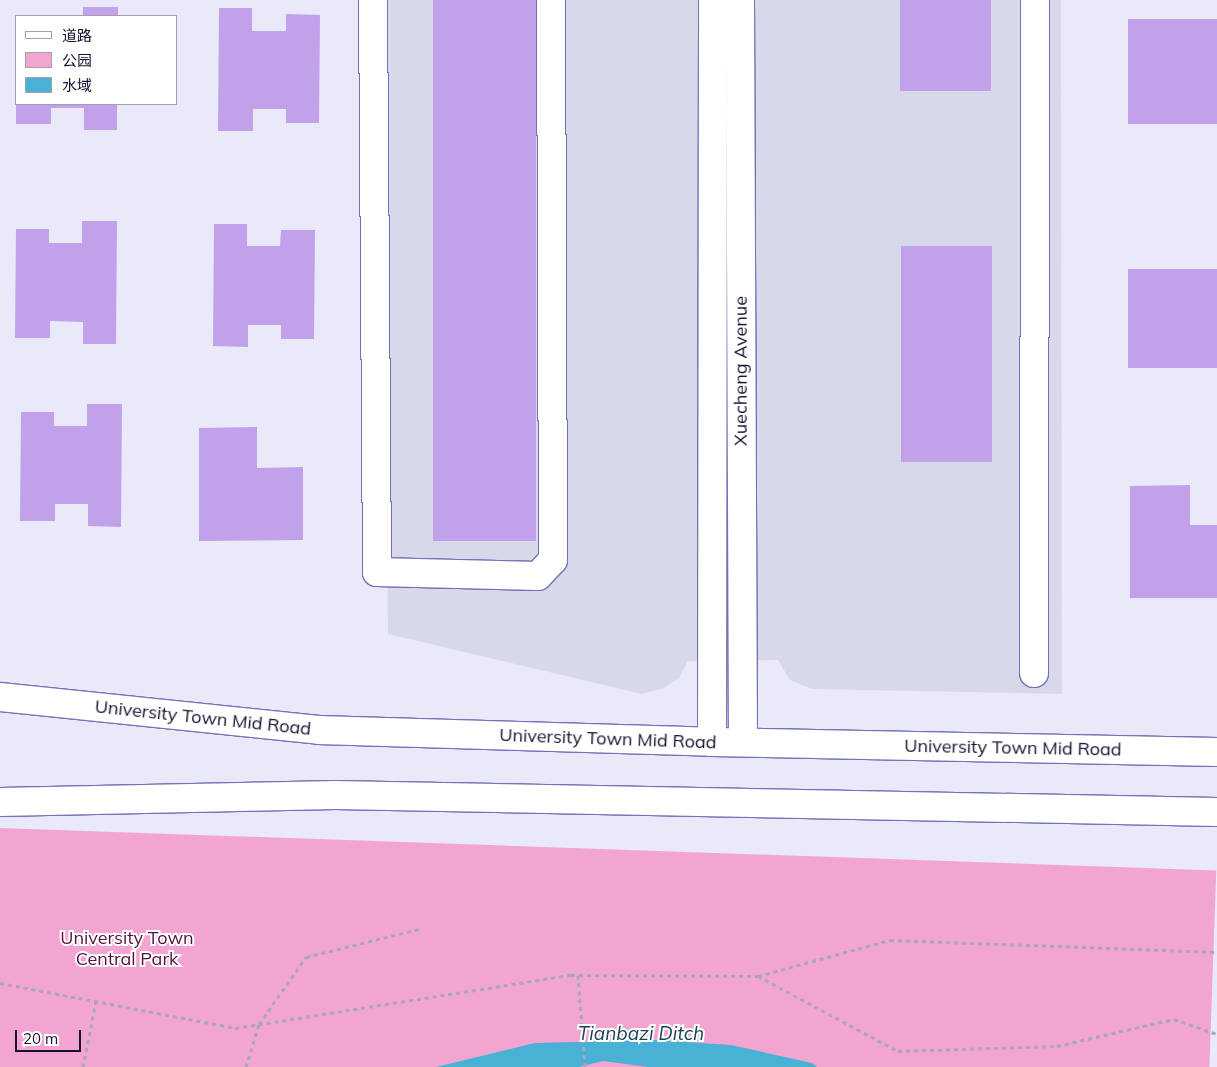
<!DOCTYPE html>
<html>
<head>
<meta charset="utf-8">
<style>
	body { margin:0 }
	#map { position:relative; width:1217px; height:1067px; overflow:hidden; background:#e9e9f9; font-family:Mulish,"Noto Sans SC",sans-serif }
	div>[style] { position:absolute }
	.built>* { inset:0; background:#d7d8e9 }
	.green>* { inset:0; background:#f3a5d2; transform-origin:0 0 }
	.water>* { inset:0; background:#49b1d4 }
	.building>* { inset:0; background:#c1a1ea; transform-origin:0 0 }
	.path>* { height:3px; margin-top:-1.5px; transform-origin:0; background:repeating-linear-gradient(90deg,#a7a6ba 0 4px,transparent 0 8px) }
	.roads { filter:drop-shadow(1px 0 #7471b8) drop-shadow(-1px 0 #7471b8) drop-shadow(0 1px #7471b8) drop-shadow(0 -1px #7471b8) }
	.minor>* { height:28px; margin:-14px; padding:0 14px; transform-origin:14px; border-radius:14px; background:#fff }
	.major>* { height:28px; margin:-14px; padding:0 14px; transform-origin:14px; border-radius:14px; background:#fff }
	.highway>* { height:28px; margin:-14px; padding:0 14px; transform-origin:14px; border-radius:14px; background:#fff }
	span { translate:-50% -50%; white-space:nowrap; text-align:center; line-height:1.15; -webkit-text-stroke:4px #fff; paint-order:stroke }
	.street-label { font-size:18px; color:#15122e }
	.park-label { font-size:18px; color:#54113e }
	.water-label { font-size:19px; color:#174453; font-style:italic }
	.legend { position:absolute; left:15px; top:15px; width:162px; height:90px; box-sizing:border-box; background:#fff; border:1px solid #a1a0ab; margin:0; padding:6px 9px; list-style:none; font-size:15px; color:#15122e }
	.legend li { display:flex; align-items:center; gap:10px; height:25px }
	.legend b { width:25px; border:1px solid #a1a0ab }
	.scale { position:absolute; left:15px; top:1030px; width:66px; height:22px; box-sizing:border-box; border:2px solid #15122e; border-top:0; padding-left:6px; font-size:15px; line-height:18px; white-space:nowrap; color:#15122e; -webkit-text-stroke:4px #fff; paint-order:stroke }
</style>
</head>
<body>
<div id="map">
	<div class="built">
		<div style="clip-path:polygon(384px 0,1061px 0,1062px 694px,812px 689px,790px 680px,778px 660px,688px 661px,679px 678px,664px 688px,642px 694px,388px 634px)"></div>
	</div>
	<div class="green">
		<div style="left:0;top:828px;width:1217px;height:239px;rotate:2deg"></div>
	</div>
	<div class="water">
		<div style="clip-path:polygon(656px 1040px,731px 1045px,812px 1063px,817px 1067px,648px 1067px,603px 1061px,579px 1067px,436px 1067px,535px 1043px)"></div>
	</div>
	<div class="building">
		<div style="left:433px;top:0;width:103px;height:541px"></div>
		<div style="left:900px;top:0;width:91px;height:91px"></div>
		<div style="left:83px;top:7px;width:35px;height:9px"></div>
		<div style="clip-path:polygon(219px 8px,252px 8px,252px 31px,286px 31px,286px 14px,320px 15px,319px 123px,286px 123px,286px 109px,253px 109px,253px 131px,218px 131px)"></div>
		<div style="left:1217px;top:19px;width:105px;height:89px;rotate:90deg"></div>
		<div style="clip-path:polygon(16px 104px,117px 104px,117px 130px,84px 130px,84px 108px,51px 108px,51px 124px,16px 124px)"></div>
		<div style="clip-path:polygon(82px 221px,117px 221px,116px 344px,83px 344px,83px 322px,50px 321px,50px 338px,15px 338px,16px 229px,49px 229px,49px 243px,82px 243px)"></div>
		<div style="clip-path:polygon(214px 224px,247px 224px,247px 246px,280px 246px,281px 230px,315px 230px,314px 339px,281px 339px,281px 325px,248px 325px,248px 347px,213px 346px)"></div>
		<div style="left:901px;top:246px;width:91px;height:216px"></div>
		<div style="left:1128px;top:269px;width:89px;height:99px"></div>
		<div style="clip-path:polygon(87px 404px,122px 404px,121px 527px,88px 526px,88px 504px,55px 504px,55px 521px,20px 521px,21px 412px,54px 412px,54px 426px,87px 426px)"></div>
		<div style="clip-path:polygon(257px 427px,257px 468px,303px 467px,303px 540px,199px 541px,199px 428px)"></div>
		<div style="clip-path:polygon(1190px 485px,1190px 525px,1217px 525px,1217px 598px,1130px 598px,1130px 486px)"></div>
	</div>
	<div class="path">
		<div style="left:578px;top:975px;width:92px;rotate:85.6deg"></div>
		<div style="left:758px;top:976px;width:137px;rotate:-15.3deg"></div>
		<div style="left:890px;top:940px;width:327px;rotate:2.1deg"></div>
		<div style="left:0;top:983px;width:239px;rotate:10.8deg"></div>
		<div style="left:235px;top:1028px;width:340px;rotate:-9deg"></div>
		<div style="left:571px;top:975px;width:187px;rotate:0.3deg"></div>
		<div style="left:758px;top:976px;width:159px;rotate:28.2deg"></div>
		<div style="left:898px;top:1051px;width:159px;rotate:-1.8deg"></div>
		<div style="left:1057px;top:1046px;width:120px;rotate:-13deg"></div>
		<div style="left:1174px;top:1019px;width:46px;rotate:19.2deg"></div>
		<div style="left:83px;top:1067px;width:67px;rotate:-78.9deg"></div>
		<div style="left:246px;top:1067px;width:45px;rotate:-73.2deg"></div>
		<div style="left:259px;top:1024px;width:82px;rotate:-55deg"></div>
		<div style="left:306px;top:957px;width:116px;rotate:-13.9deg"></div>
	</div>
	<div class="roads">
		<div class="minor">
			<div style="left:373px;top:0;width:572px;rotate:89.6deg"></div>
			<div style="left:377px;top:572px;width:161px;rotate:1.4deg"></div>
			<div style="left:538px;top:576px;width:22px;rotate:-47deg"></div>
			<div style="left:553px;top:560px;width:560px;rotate:-90.2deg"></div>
			<div style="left:1034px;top:673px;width:673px;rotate:-89.91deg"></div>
		</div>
		<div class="major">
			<div style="left:740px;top:0;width:742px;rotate:89.77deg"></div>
			<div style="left:712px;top:742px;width:742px;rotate:-89.92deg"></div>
		</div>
		<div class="highway">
			<div style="left:0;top:697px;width:321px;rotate:5.9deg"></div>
			<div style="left:319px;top:730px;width:393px;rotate:1.7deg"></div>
			<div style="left:712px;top:742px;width:505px;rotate:1.13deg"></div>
			<div style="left:0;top:802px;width:335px;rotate:-1.2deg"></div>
			<div style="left:335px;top:795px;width:882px;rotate:1.1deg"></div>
		</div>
	</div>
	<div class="street-label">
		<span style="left:741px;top:371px;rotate:-90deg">Xuecheng Avenue</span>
		<span style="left:203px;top:718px;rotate:6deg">University Town Mid Road</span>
		<span style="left:608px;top:739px;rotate:2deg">University Town Mid Road</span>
		<span style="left:1013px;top:748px;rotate:1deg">University Town Mid Road</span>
	</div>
	<div class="park-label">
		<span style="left:127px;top:949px">University Town<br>Central Park</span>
	</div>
	<div class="water-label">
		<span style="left:641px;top:1034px">Tianbazi Ditch</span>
	</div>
	<ul class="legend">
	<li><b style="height:6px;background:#fff"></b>道路</li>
	<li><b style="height:14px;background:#f3a5d2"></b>公园</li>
	<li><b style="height:14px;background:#49b1d4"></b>水域</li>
	</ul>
	<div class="scale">20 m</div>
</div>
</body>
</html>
